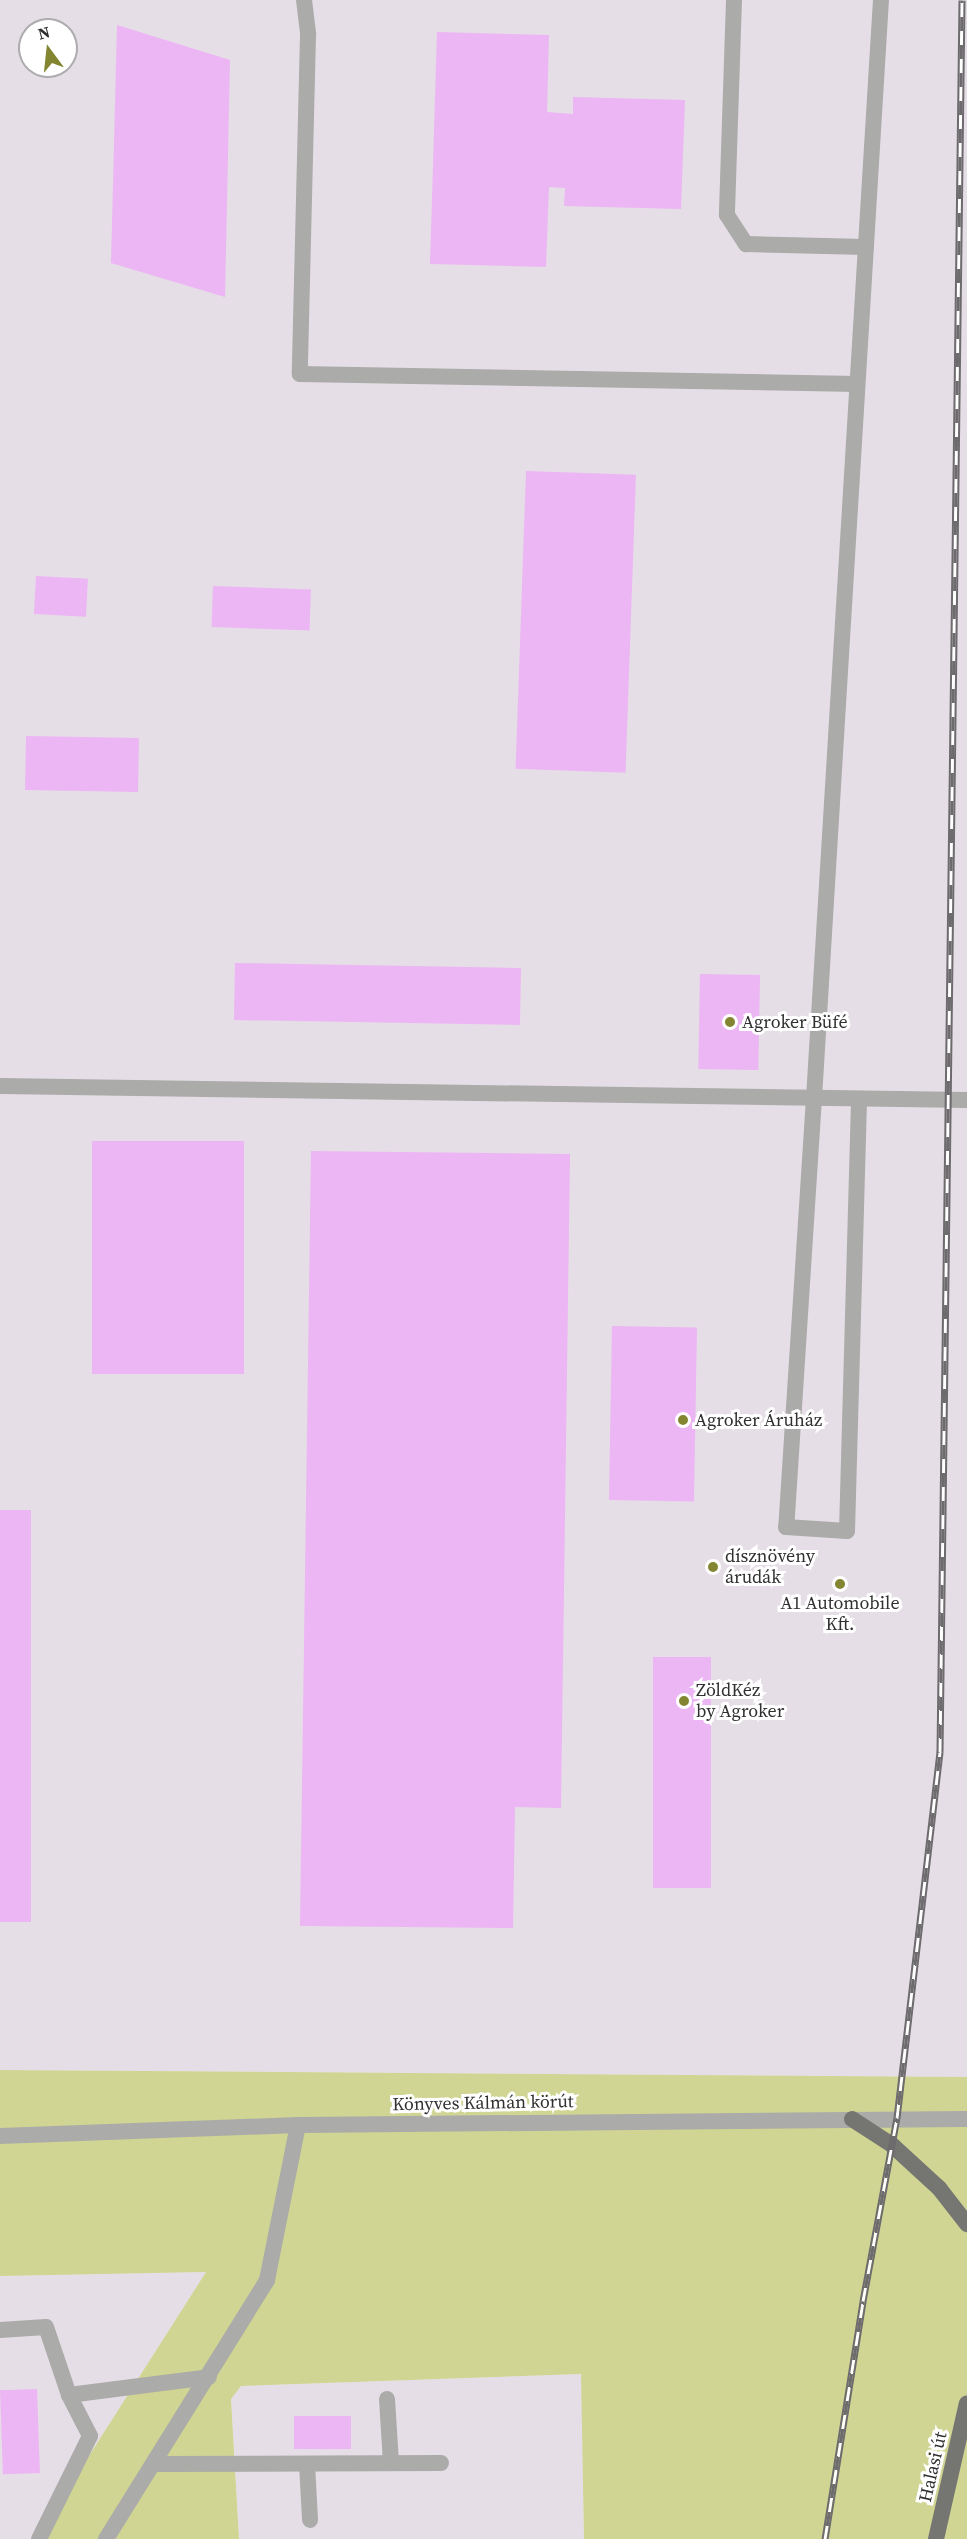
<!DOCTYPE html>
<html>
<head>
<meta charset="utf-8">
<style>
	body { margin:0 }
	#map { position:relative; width:967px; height:2539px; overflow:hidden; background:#edeaed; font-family:"Source Serif 4",serif }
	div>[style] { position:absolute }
	.built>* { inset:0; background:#e6dee7 }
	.green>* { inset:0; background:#d1d593 }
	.building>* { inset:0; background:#ecb5f3; transform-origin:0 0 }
	.service>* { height:16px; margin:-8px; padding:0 8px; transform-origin:8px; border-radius:8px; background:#ababa9 }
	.minor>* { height:16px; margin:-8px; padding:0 8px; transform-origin:8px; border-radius:8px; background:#ababa9 }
	.tertiary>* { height:16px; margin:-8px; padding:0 8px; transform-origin:8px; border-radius:8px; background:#ababa9 }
	.primary>* { height:16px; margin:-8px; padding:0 8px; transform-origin:8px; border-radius:8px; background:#757572 }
	.rail>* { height:7px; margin-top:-3.5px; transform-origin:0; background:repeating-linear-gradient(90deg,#fff 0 14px,#6d6b6d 0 28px); box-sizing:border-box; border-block:2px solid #6d6b6d }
	.dots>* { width:16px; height:16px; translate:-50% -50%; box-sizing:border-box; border:3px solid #fff; border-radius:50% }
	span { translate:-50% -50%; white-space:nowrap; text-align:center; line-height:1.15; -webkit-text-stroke:6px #fff; paint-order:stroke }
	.poi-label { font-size:18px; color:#313031 }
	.left { translate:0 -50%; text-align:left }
	.street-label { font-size:18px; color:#313031 }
	.north { position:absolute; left:18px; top:18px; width:60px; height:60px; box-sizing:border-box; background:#fff; border:2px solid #adacad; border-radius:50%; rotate:345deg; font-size:16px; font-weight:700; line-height:24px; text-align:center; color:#313031 }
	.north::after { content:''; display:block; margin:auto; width:21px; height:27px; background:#838530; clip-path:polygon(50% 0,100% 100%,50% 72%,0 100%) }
</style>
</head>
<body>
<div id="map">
	<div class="built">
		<div style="clip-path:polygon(evenodd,0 0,967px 0,967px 2077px,0 2070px,0 0,30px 30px,66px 30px,66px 66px,30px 66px,30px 30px)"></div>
		<div style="clip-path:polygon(206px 2272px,36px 2539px,0 2539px,0 2276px)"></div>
		<div style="clip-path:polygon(582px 2374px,584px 2539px,239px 2539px,231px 2398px,241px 2386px)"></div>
	</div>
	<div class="green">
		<div style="clip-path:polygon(0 2070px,967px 2077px,967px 2539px,584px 2539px,581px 2374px,241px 2386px,231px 2399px,239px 2539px,36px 2539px,206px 2272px,0 2276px)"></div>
	</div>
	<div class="building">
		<div style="clip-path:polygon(117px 25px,230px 60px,225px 297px,111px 263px)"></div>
		<div style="clip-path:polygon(437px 32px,549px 35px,547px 112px,573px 114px,573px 97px,685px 100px,681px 209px,564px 206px,565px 188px,549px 187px,546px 267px,430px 264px)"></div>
		<div style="left:526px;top:471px;width:110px;height:298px;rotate:2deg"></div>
		<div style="left:36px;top:576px;width:52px;height:38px;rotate:3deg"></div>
		<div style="left:213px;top:586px;width:98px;height:41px;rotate:2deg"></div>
		<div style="left:26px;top:736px;width:113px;height:54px;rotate:1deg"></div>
		<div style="left:235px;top:963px;width:286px;height:57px;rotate:1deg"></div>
		<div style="left:700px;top:974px;width:60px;height:95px;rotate:1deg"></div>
		<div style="left:92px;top:1141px;width:152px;height:233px"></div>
		<div style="clip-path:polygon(311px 1151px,570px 1154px,561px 1808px,515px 1807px,513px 1928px,300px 1926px)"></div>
		<div style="left:612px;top:1326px;width:85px;height:174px;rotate:1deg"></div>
		<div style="left:0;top:1510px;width:31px;height:412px"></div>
		<div style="left:653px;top:1657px;width:58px;height:231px"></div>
		<div style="left:37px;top:2389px;width:84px;height:37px;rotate:88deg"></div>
		<div style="left:351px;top:2416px;width:33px;height:57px;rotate:90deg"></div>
	</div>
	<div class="service">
		<div style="left:304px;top:0;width:35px;rotate:83deg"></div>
		<div style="left:308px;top:35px;width:339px;rotate:91.4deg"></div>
		<div style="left:300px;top:374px;width:557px;rotate:1.03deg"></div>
		<div style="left:734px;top:0;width:215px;rotate:91.9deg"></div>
		<div style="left:727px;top:215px;width:35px;rotate:57deg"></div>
		<div style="left:746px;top:244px;width:120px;rotate:1.4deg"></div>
		<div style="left:0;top:1086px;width:967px;rotate:0.83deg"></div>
		<div style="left:814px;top:1098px;width:430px;rotate:93.7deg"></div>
		<div style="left:786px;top:1527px;width:61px;rotate:3.8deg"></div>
		<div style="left:847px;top:1531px;width:432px;rotate:-88.4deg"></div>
		<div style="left:0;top:2330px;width:46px;rotate:-3.7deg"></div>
		<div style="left:46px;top:2327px;width:72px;rotate:71.3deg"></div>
		<div style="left:69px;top:2395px;width:46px;rotate:62.9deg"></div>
		<div style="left:90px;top:2436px;width:115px;rotate:116.3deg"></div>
		<div style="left:69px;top:2395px;width:141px;rotate:-7.3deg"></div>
		<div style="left:387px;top:2399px;width:64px;rotate:86.4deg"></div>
		<div style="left:154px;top:2464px;width:287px;rotate:-0.2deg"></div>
		<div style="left:307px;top:2464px;width:56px;rotate:86.9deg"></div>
		<div style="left:106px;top:2539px;width:305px;rotate:-58.1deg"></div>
		<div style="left:267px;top:2280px;width:158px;rotate:-78.7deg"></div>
	</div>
	<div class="minor">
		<div style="left:814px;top:1098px;width:1100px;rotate:-86.51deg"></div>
	</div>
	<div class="tertiary">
		<div style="left:0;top:2136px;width:298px;rotate:-2.1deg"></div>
		<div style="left:298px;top:2125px;width:669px;rotate:-0.51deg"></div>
	</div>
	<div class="primary">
		<div style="left:852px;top:2119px;width:48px;rotate:33deg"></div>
		<div style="left:892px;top:2145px;width:64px;rotate:42.5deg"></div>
		<div style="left:939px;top:2188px;width:46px;rotate:52.1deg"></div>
		<div style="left:936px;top:2539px;width:139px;rotate:-77.2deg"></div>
	</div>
	<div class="rail">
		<div style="left:825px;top:2539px;width:241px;rotate:-80.9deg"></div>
		<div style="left:863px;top:2301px;width:186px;rotate:-79.5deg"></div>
		<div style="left:897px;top:2118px;width:369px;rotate:-83.3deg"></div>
		<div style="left:940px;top:1752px;width:1752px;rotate:-89.28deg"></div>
	</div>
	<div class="dots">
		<div style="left:730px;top:1022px;background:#838530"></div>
		<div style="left:683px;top:1420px;background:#838530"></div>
		<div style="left:713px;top:1567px;background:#838530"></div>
		<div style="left:840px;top:1584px;background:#838530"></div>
		<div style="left:684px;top:1701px;background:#838530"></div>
	</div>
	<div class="poi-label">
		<span class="left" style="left:742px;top:1022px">Agroker Büfé</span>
		<span class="left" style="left:695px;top:1420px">Agroker Áruház</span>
		<span class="left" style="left:725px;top:1567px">dísznövény<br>árudák</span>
		<span style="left:840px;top:1614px">A1 Automobile<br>Kft.</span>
		<span class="left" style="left:696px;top:1701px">ZöldKéz<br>by Agroker</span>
	</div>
	<div class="street-label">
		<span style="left:483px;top:2103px;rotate:-1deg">Könyves Kálmán körút</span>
		<span style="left:933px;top:2467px;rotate:-77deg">Halasi út</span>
	</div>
	<div class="north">N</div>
</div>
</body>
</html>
